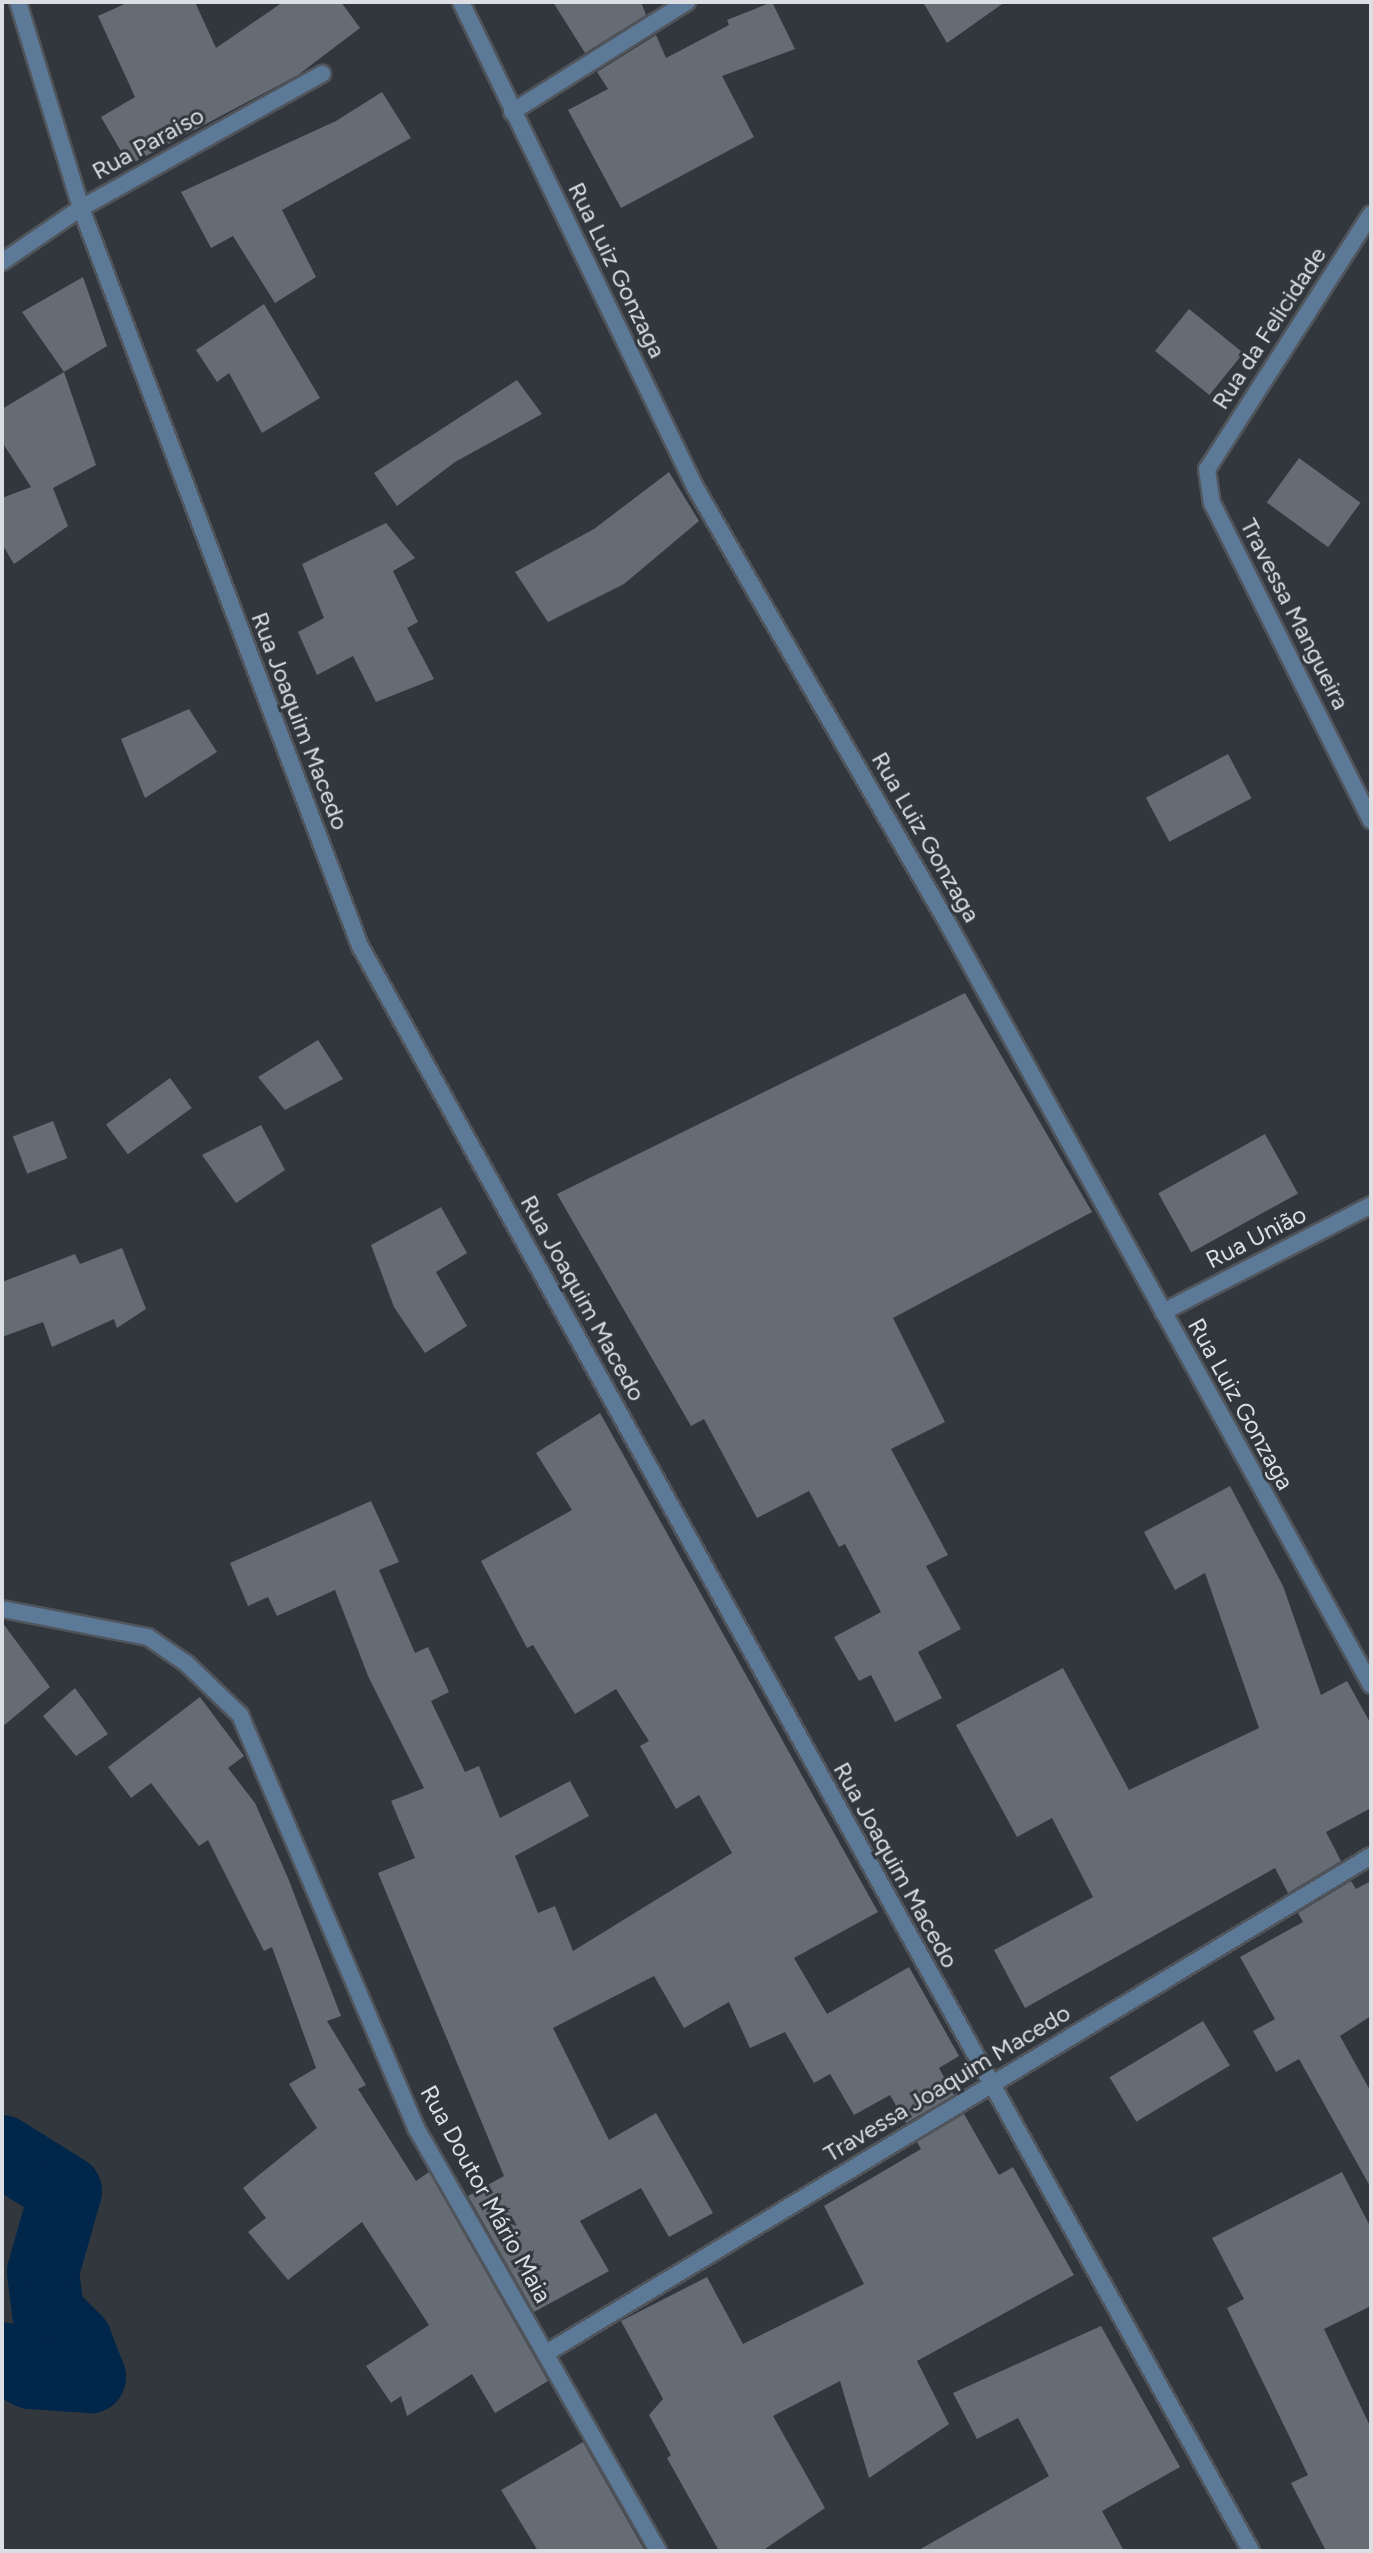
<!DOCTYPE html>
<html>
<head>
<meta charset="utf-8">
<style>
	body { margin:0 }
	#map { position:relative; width:1373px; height:2553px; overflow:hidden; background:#31373d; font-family:Figtree,sans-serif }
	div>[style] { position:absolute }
	.river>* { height:72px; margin:-36px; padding:0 36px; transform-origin:36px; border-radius:36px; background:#002649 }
	.building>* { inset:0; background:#656c73; transform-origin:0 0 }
	.roads { filter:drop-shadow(2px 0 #50555b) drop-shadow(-2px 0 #50555b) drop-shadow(0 2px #50555b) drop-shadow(0 -2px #50555b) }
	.minor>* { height:16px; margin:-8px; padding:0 8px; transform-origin:8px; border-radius:8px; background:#5d7998 }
	.tertiary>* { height:16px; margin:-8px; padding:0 8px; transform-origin:8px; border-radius:8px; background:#5d7998 }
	span { translate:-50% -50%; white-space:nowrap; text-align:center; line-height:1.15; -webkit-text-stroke:6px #31373d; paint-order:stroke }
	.street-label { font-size:24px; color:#dbdfe3 }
	.frame { position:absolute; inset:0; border:4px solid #dbdfe3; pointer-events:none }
</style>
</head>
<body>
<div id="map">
	<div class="river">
		<div style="left:2px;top:2151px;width:75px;rotate:32deg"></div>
		<div style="left:66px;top:2191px;width:84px;rotate:105.9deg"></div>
		<div style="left:43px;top:2272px;width:41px;rotate:83deg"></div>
		<div style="left:48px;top:2313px;width:40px;rotate:45deg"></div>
		<div style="left:76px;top:2341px;width:39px;rotate:69deg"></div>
		<div style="left:90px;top:2377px;width:59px;rotate:-176.1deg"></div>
		<div style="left:31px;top:2373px;width:33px;rotate:-153deg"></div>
	</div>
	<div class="building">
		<div style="clip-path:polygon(129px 2px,195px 2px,216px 48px,283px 2px,341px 2px,360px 28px,298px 75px,129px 165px,101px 117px,135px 97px,98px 16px)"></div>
		<div style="clip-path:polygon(553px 2px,641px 2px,646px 15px,585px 53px)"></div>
		<div style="clip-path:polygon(772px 2px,795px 49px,722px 76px,754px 137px,621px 208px,568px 110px,608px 89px,597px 72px,656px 35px,666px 58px,729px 25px,727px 20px)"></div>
		<div style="clip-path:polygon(923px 2px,1005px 2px,947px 43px)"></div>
		<div style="clip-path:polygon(382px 92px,411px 138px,282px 210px,316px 277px,275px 303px,233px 236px,211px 248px,181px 192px,336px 121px)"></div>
		<div style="clip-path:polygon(83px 277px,107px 346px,64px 372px,22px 312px)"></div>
		<div style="clip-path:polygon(264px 304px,320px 398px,262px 433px,229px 373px,217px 382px,196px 350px)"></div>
		<div style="left:1189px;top:309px;width:70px;height:54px;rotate:39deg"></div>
		<div style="clip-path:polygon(64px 372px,96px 465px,53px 488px,68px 526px,14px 564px,2px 544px,2px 498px,31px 487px,2px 442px,2px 409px)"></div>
		<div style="clip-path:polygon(517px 380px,542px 414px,455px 462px,397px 506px,374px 473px)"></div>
		<div style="left:1299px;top:458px;width:76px;height:55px;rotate:36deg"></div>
		<div style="clip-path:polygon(669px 472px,699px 521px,624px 584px,548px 622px,515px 572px,594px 529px)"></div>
		<div style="clip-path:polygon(386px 523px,415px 558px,393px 571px,418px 622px,407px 628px,434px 679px,376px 702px,353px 656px,317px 675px,298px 632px,324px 618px,302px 564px)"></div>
		<div style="clip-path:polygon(189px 709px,217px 752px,145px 798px,121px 739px)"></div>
		<div style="left:1228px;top:754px;width:50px;height:93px;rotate:62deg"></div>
		<div style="clip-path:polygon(965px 993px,1092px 1212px,893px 1318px,945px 1422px,891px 1449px,948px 1555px,926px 1566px,961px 1629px,918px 1652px,942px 1698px,895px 1722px,871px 1675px,859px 1681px,834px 1637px,881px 1612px,845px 1544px,839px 1547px,809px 1491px,757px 1518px,704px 1419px,691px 1426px,557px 1194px)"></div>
		<div style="clip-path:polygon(318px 1040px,343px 1079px,285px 1110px,258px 1077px)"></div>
		<div style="left:170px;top:1078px;width:37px;height:79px;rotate:54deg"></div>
		<div style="left:53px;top:1121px;width:40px;height:43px;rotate:69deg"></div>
		<div style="clip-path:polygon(261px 1125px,285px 1170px,236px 1203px,202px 1155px)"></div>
		<div style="left:1265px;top:1134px;width:68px;height:122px;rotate:61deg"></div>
		<div style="clip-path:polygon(441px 1207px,467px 1253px,436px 1272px,467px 1326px,425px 1353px,394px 1307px,371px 1245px)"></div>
		<div style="clip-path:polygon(122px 1248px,146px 1309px,117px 1328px,114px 1319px,52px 1347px,43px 1322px,2px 1337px,2px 1282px,75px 1254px,80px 1264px)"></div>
		<div style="clip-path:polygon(600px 1413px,878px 1912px,794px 1958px,827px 2014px,909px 1967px,959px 2056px,939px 2068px,954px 2095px,906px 2123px,890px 2095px,854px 2115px,830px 2074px,814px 2083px,785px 2032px,750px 2048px,729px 2002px,684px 2028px,654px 1976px,553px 2028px,609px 2140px,656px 2113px,713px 2213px,669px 2237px,641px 2188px,580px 2221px,609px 2271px,534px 2312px,468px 2196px,504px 2176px,378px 1873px,415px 1858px,391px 1801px,424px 1788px,368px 1676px,335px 1590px,277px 1616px,268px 1597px,248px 1606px,230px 1563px,371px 1501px,399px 1562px,379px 1570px,415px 1653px,428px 1647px,449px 1692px,431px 1701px,465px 1772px,479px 1766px,500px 1818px,570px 1781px,589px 1816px,515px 1856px,538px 1913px,555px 1906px,573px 1951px,732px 1853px,699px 1795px,676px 1809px,640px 1746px,649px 1741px,616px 1689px,575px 1714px,533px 1645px,527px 1648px,481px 1561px,572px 1510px,536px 1453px)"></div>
		<div style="clip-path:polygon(1230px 1486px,1283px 1586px,1321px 1695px,1347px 1681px,1371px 1724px,1371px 1808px,1326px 1832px,1341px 1861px,1288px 1893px,1275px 1868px,1025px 2008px,994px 1950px,1093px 1897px,1052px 1818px,1017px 1837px,956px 1725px,1063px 1668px,1129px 1790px,1259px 1728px,1205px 1573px,1175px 1590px,1144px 1532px)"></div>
		<div style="clip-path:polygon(2px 1622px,50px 1687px,2px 1727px)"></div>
		<div style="clip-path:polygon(75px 1688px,108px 1734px,76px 1756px,43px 1716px)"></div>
		<div style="clip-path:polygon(200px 1697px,244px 1756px,228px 1768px,255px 1803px,288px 1878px,341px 2016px,327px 2021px,366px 2085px,358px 2089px,416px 2181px,429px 2172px,548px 2381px,495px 2413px,472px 2374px,407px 2416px,401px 2396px,391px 2403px,366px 2366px,429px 2325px,362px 2222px,288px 2280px,248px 2232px,266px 2218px,243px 2188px,317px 2128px,289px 2084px,316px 2068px,272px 1947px,264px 1951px,208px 1840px,199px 1846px,151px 1783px,131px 1798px,108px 1767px)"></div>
		<div style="clip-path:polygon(1351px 1881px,1356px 1889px,1371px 1881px,1371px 2016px,1340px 2036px,1371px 2092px,1371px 2188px,1299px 2059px,1276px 2072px,1253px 2031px,1275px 2019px,1240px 1957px,1303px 1922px,1298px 1913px)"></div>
		<div style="left:1203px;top:2021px;width:52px;height:109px;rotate:59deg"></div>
		<div style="clip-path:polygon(964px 2114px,999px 2175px,1013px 2167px,1074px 2275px,917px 2361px,949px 2424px,869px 2478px,840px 2381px,773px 2416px,825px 2508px,762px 2551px,719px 2551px,667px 2458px,671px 2455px,649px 2415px,663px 2399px,621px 2321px,707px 2277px,743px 2344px,864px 2284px,824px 2206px,921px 2149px,917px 2142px)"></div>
		<div style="clip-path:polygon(1342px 2172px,1371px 2228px,1371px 2306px,1324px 2329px,1371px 2428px,1371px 2551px,1326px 2551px,1291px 2483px,1308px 2475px,1227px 2308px,1244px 2299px,1212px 2238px)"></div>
		<div style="clip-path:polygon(1101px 2326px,1180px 2467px,1102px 2511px,1124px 2551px,917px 2551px,1049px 2476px,1018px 2418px,977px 2439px,953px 2393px)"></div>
		<div style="clip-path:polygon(583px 2442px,645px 2551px,538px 2551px,501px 2490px)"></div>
	</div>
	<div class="roads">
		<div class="minor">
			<div style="left:461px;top:2px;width:538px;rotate:64.24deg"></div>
			<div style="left:695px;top:487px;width:503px;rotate:59.92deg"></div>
			<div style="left:947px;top:922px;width:873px;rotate:60.94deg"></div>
			<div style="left:512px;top:112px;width:207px;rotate:-32.2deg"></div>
			<div style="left:1371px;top:214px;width:303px;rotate:122.7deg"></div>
			<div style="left:1207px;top:469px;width:34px;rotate:82deg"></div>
			<div style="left:1212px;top:503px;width:355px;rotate:63.4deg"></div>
			<div style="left:2px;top:262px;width:96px;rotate:-34.4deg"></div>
			<div style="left:81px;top:208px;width:276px;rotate:-29.1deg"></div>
			<div style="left:1163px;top:1312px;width:234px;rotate:-27.2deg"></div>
			<div style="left:2px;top:1609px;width:149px;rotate:10.9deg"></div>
			<div style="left:148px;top:1637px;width:47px;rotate:34.7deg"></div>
			<div style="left:187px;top:1664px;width:74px;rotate:43.9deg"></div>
			<div style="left:240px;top:1715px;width:449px;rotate:66.9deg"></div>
			<div style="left:416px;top:2128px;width:487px;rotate:60.2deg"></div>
			<div style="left:548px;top:2352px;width:961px;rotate:-31.08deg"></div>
		</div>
		<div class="tertiary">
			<div style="left:18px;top:2px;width:215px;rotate:73deg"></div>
			<div style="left:81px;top:208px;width:789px;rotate:69.29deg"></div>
			<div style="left:360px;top:946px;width:1836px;rotate:60.96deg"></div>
		</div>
	</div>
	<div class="street-label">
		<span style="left:148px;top:143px;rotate:-29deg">Rua Paraiso</span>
		<span style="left:617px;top:270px;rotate:64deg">Rua Luiz Gonzaga</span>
		<span style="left:1269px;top:328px;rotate:-57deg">Rua da Felicidade</span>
		<span style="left:1295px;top:614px;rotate:63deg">Travessa Mangueira</span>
		<span style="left:300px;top:721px;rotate:69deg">Rua Joaquim Macedo</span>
		<span style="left:926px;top:837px;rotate:60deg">Rua Luiz Gonzaga</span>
		<span style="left:1256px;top:1237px;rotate:-27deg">Rua União</span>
		<span style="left:583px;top:1298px;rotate:61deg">Rua Joaquim Macedo</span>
		<span style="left:1241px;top:1404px;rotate:61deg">Rua Luiz Gonzaga</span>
		<span style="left:896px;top:1865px;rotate:61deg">Rua Joaquim Macedo</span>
		<span style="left:947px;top:2083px;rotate:-31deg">Travessa Joaquim Macedo</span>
		<span style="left:486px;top:2194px;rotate:61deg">Rua Doutor Mário Maia</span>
	</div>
	<div class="frame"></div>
</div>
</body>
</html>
